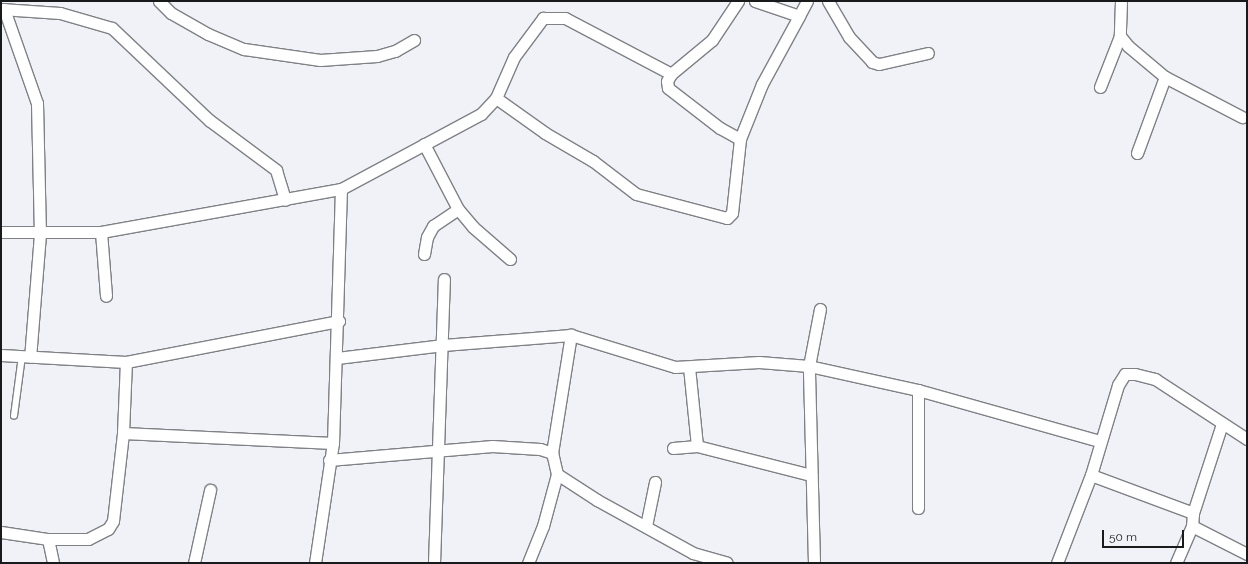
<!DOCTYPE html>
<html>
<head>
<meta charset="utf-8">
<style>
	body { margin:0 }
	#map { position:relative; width:1248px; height:564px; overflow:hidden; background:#f0f2f8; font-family:Raleway,sans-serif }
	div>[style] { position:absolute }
	.roads { filter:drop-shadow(1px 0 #7f8185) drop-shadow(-1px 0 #7f8185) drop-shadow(0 1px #7f8185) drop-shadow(0 -1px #7f8185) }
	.lane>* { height:5.5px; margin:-2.75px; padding:0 2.75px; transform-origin:2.75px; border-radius:2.75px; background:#fff }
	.street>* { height:11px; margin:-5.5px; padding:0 5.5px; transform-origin:5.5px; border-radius:5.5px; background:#fff }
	span { translate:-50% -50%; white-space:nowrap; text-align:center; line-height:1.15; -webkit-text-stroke:3px #f0f2f8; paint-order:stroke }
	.frame { position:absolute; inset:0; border:2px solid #191a1b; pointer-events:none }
	.scale { position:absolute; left:1102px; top:530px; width:82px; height:18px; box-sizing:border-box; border:2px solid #191a1b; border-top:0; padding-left:5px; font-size:12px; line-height:14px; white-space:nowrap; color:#191a1b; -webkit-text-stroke:3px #f0f2f8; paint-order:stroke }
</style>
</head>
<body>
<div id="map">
	<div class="roads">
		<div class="lane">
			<div style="left:14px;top:416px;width:61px;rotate:-82.4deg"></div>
		</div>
		<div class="street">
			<div style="left:159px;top:1px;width:17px;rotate:45deg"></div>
			<div style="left:171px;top:13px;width:43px;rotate:29.6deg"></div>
			<div style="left:208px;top:34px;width:39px;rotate:23deg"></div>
			<div style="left:244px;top:49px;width:77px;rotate:8.2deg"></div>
			<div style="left:320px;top:60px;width:57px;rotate:-4deg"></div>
			<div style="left:377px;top:56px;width:19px;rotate:-16deg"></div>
			<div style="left:395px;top:51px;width:22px;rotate:-30deg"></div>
			<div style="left:738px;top:1px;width:47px;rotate:123.7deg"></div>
			<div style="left:712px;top:40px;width:53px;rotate:140.3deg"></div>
			<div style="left:671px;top:74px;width:8px;rotate:120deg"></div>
			<div style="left:667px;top:81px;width:7px;rotate:82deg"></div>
			<div style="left:668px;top:88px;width:66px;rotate:37.6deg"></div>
			<div style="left:720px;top:128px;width:23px;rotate:29deg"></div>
			<div style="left:755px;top:1px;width:46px;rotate:18.8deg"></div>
			<div style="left:799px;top:16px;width:17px;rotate:-62deg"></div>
			<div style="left:828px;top:1px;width:42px;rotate:59.7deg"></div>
			<div style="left:849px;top:37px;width:34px;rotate:47deg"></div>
			<div style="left:872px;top:62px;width:7px;rotate:16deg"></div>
			<div style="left:879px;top:64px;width:50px;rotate:-12.7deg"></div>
			<div style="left:1121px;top:1px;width:35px;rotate:92deg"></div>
			<div style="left:1120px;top:36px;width:13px;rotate:51deg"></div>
			<div style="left:1128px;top:46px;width:48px;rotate:40deg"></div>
			<div style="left:1165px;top:77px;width:87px;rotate:27.5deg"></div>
			<div style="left:1px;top:9px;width:59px;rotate:3.9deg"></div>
			<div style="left:60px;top:13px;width:54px;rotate:16.1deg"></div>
			<div style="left:112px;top:28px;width:134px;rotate:43.5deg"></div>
			<div style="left:209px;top:120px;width:84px;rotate:36.7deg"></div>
			<div style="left:276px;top:170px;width:31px;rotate:73deg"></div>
			<div style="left:4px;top:9px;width:100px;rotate:70.7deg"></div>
			<div style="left:37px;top:103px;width:131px;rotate:88.7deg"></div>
			<div style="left:40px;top:234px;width:123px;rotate:94.6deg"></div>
			<div style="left:1100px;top:87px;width:55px;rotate:-68.6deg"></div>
			<div style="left:496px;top:98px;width:60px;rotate:35.5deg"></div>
			<div style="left:545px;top:133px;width:56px;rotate:30.3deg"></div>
			<div style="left:593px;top:161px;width:54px;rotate:37.5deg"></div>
			<div style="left:636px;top:194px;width:94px;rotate:14.8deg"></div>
			<div style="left:727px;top:218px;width:7px;rotate:-45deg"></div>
			<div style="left:732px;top:213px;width:74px;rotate:-83.8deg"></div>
			<div style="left:740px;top:139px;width:59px;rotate:-68.2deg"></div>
			<div style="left:762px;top:84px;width:77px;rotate:-61.4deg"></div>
			<div style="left:424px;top:144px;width:73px;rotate:62.4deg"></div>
			<div style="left:458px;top:209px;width:23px;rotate:50deg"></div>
			<div style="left:473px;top:227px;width:49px;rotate:40.9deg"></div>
			<div style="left:1137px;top:153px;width:81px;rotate:-69.8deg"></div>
			<div style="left:1px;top:232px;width:100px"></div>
			<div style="left:101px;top:232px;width:244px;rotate:-10.2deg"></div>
			<div style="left:341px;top:189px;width:159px;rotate:-28.2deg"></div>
			<div style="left:481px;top:114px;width:22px;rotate:-47deg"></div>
			<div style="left:496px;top:98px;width:45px;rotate:-66.3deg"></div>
			<div style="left:514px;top:57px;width:49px;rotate:-53.4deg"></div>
			<div style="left:543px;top:18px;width:22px"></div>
			<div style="left:565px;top:18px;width:120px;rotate:27.8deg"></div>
			<div style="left:101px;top:232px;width:64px;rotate:85.5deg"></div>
			<div style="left:424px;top:254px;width:17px;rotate:-80deg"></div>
			<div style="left:427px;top:237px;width:13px;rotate:-61deg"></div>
			<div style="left:433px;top:226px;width:30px;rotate:-34deg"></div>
			<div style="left:1px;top:355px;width:125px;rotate:3.2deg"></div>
			<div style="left:126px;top:362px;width:217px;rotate:-10.9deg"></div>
			<div style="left:337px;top:358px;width:107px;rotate:-7deg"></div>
			<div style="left:443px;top:345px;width:128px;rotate:-4.5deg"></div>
			<div style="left:571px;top:335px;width:109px;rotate:17.1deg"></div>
			<div style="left:675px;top:367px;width:84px;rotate:-3.4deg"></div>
			<div style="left:759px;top:362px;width:50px;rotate:4.6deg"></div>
			<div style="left:809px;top:366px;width:112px;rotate:12.4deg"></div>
			<div style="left:918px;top:390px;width:188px;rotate:15.7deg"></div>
			<div style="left:689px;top:367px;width:79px;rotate:84.2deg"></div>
			<div style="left:918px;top:390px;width:118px;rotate:90deg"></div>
			<div style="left:123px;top:433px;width:210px;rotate:2.7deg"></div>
			<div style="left:673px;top:448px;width:24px;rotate:-5deg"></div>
			<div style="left:697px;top:446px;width:118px;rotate:14.3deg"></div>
			<div style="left:329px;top:460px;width:164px;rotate:-4.9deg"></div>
			<div style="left:492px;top:446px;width:48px;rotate:3.6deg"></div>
			<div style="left:540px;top:449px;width:13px;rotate:18deg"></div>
			<div style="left:557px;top:474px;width:48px;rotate:33deg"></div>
			<div style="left:597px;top:500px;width:110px;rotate:28.9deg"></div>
			<div style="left:693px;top:553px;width:35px;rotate:16deg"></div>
			<div style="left:1091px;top:475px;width:109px;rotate:20.4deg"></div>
			<div style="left:1193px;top:513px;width:13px;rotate:94deg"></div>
			<div style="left:1192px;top:526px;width:40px;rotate:113.4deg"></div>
			<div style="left:1193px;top:513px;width:94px;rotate:-72deg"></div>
			<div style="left:646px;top:526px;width:45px;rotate:-78.4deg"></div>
			<div style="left:1192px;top:526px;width:62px;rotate:27deg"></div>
			<div style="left:1px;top:532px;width:48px;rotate:8.5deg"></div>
			<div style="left:48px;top:539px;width:40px"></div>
			<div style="left:88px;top:539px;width:22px;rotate:-27deg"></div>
			<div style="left:108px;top:529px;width:9px;rotate:-58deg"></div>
			<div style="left:113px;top:521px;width:89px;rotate:-83.5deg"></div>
			<div style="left:123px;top:433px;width:71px;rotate:-87.6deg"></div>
			<div style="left:48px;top:539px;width:25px;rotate:78deg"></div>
			<div style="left:194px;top:563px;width:75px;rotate:-77.6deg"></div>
			<div style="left:315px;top:563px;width:121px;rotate:-81.5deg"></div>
			<div style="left:333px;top:443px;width:254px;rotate:-88.2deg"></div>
			<div style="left:434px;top:563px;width:284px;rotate:-88deg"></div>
			<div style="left:528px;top:563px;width:40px;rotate:-68deg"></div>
			<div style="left:543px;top:526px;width:54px;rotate:-74.9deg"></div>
			<div style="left:557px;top:474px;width:22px;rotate:-103deg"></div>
			<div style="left:552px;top:453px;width:120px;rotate:-80.9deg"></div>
			<div style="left:814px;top:563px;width:197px;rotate:-91.5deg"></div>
			<div style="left:809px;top:366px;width:58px;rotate:-79.1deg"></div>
			<div style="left:1057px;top:563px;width:94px;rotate:-68.9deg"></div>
			<div style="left:1091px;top:475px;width:94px;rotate:-73.3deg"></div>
			<div style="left:1118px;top:385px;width:13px;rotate:-58deg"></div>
			<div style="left:1125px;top:374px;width:10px"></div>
			<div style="left:1135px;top:374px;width:21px;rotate:14deg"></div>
			<div style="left:1155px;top:379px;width:110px;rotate:33.1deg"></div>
		</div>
	</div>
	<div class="frame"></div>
	<div class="scale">50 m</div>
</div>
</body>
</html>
